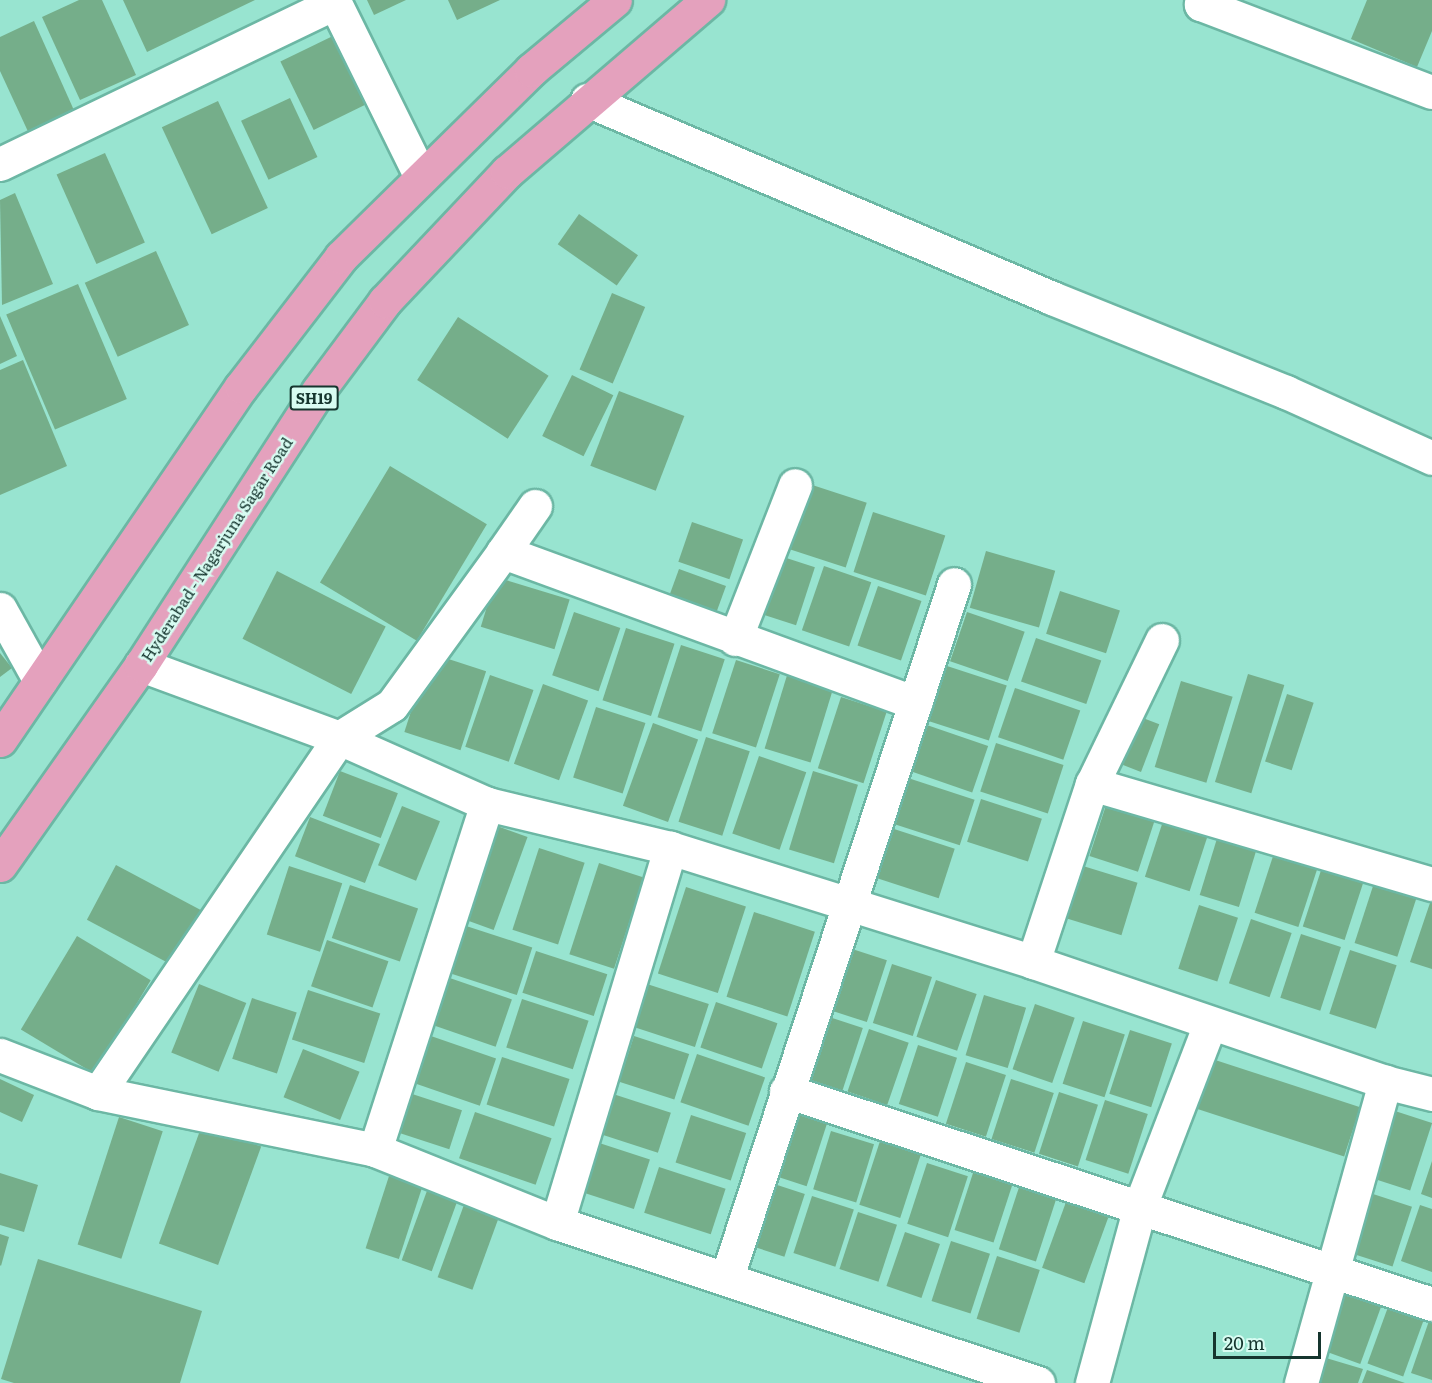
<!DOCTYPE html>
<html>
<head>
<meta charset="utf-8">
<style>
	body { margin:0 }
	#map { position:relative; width:1432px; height:1383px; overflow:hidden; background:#98e4d0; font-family:Literata,serif }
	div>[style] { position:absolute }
	.building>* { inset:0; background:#75ae8a; transform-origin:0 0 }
	.roads { filter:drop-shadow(2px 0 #6cb7a4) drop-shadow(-2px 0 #6cb7a4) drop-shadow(0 2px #6cb7a4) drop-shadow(0 -2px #6cb7a4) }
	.minor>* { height:33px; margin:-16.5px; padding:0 16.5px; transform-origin:16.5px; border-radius:16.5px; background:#fff }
	.primary>* { height:33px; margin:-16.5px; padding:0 16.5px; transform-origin:16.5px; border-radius:16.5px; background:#e4a1bd }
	span { translate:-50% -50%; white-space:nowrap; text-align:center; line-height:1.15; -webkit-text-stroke:5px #d8fcf2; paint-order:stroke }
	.shield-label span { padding:2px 4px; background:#d8fcf2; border:2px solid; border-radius:4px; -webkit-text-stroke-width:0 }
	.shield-label { font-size:15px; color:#15352e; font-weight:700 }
	.street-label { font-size:16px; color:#15352e }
	.scale { position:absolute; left:1213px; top:1332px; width:108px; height:27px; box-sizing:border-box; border:3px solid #15352e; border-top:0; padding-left:8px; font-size:18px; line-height:21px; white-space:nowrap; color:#15352e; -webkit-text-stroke:4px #d8fcf2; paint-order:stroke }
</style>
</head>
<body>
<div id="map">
	<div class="building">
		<div style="clip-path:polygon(79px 0,102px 0,136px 75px,80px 100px,42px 17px)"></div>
		<div style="clip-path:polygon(123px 0,255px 0,147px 52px)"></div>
		<div style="clip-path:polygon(367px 0,406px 0,374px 15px)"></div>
		<div style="clip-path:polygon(448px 0,500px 0,457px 20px)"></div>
		<div style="clip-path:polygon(1367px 0,1432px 0,1432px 31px,1417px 67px,1351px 39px)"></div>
		<div style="clip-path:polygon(34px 21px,77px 117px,31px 138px,0 71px,0 37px)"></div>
		<div style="left:337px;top:34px;width:76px;height:63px;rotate:64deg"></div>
		<div style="left:290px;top:98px;width:65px;height:54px;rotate:65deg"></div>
		<div style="left:218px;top:101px;width:118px;height:62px;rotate:65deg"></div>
		<div style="left:105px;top:153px;width:98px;height:53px;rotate:66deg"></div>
		<div style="clip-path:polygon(15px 193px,53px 284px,2px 305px,0 200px)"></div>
		<div style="left:579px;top:214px;width:72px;height:37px;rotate:35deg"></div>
		<div style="left:156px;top:251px;width:81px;height:78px;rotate:66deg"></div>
		<div style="left:78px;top:284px;width:125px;height:78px;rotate:67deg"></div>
		<div style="left:612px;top:293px;width:36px;height:83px;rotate:23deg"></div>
		<div style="clip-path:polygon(0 316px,17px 356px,0 364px)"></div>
		<div style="left:458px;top:317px;width:108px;height:75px;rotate:33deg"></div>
		<div style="clip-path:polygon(23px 360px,67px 466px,0 495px,0 370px)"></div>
		<div style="left:572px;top:375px;width:46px;height:68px;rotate:26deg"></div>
		<div style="left:619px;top:391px;width:70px;height:80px;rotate:21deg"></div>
		<div style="left:390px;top:466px;width:113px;height:136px;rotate:31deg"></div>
		<div style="left:803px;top:482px;width:67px;height:68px;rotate:18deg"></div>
		<div style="left:873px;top:512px;width:76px;height:63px;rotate:18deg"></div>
		<div style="left:692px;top:522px;width:54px;height:42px;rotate:19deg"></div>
		<div style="left:986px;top:551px;width:72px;height:59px;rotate:16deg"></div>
		<div style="left:774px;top:554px;width:43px;height:61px;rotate:18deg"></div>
		<div style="left:824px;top:566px;width:50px;height:68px;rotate:19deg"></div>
		<div style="left:679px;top:569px;width:50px;height:33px;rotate:20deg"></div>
		<div style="left:277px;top:571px;width:122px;height:76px;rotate:27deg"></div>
		<div style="left:496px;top:577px;width:77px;height:52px;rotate:17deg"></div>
		<div style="left:878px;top:586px;width:46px;height:63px;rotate:19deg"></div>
		<div style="left:1060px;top:591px;width:63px;height:45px;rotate:18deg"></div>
		<div style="left:574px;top:612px;width:49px;height:67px;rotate:19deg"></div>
		<div style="left:967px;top:612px;width:61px;height:52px;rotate:19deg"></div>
		<div style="left:626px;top:628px;width:51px;height:76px;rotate:18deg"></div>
		<div style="left:1036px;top:638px;width:69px;height:46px;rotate:19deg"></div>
		<div style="left:681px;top:645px;width:46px;height:76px;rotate:18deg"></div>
		<div style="clip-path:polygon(0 653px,12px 668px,0 677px)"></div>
		<div style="left:430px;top:653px;width:59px;height:83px;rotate:18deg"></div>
		<div style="left:736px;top:660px;width:46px;height:77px;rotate:18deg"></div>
		<div style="left:944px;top:665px;width:66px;height:58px;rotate:18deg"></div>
		<div style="left:788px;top:672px;width:48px;height:80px;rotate:17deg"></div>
		<div style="left:1248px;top:674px;width:38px;height:113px;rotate:17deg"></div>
		<div style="left:490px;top:675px;width:46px;height:76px;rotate:19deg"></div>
		<div style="left:1181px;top:681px;width:54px;height:90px;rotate:17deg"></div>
		<div style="left:543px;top:684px;width:48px;height:85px;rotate:20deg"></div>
		<div style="left:1015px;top:688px;width:69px;height:52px;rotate:19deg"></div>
		<div style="left:1287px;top:694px;width:28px;height:71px;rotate:18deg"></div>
		<div style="left:841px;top:697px;width:48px;height:75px;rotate:18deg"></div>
		<div style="left:596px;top:707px;width:52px;height:74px;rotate:18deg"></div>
		<div style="left:1135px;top:715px;width:26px;height:51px;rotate:21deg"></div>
		<div style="left:653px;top:723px;width:48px;height:88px;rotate:20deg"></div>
		<div style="left:921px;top:723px;width:71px;height:49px;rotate:19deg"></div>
		<div style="left:706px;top:737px;width:46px;height:89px;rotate:18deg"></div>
		<div style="left:996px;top:743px;width:71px;height:51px;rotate:18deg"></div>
		<div style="left:759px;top:756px;width:50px;height:82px;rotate:19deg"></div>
		<div style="left:340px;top:771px;width:62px;height:48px;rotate:21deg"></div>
		<div style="left:813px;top:771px;width:47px;height:82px;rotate:17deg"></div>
		<div style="left:908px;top:778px;width:70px;height:48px;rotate:18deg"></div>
		<div style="left:981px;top:799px;width:64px;height:45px;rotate:18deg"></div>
		<div style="left:1108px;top:799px;width:51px;height:60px;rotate:18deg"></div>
		<div style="left:402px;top:806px;width:41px;height:64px;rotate:22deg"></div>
		<div style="left:1165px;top:815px;width:47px;height:65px;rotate:18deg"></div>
		<div style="left:310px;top:817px;width:75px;height:42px;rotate:21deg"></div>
		<div style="left:489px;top:823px;width:41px;height:99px;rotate:20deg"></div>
		<div style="left:891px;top:828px;width:67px;height:52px;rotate:18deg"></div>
		<div style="left:1219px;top:832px;width:41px;height:66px;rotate:17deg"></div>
		<div style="left:539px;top:848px;width:48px;height:86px;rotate:18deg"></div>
		<div style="left:1275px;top:850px;width:46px;height:66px;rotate:18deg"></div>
		<div style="left:1325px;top:858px;width:44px;height:72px;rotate:18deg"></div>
		<div style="left:599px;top:863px;width:47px;height:96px;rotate:18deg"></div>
		<div style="left:116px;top:865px;width:97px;height:62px;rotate:28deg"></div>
		<div style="left:289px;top:866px;width:56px;height:72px;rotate:18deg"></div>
		<div style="left:1083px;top:866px;width:57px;height:55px;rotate:17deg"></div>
		<div style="left:1374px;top:883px;width:45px;height:63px;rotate:18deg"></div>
		<div style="left:350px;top:885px;width:72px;height:56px;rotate:19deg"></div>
		<div style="left:686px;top:887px;width:63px;height:91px;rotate:18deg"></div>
		<div style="clip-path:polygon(1432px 897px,1432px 969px,1410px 962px)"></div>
		<div style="left:1199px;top:905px;width:41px;height:67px;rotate:18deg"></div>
		<div style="left:754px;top:912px;width:64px;height:89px;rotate:18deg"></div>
		<div style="left:1251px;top:919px;width:43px;height:68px;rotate:19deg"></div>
		<div style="left:460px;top:924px;width:76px;height:50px;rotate:18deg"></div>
		<div style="left:1301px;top:934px;width:42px;height:67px;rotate:18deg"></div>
		<div style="left:77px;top:936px;width:86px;height:109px;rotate:31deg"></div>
		<div style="left:327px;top:940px;width:65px;height:49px;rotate:19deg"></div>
		<div style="left:846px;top:947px;width:43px;height:65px;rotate:18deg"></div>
		<div style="left:1350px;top:950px;width:49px;height:67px;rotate:18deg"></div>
		<div style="left:536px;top:951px;width:75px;height:44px;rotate:18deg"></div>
		<div style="left:892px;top:964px;width:42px;height:62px;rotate:18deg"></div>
		<div style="left:441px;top:975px;width:75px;height:50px;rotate:19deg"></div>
		<div style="left:936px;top:980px;width:43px;height:60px;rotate:19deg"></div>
		<div style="left:199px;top:984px;width:51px;height:74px;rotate:22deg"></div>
		<div style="left:647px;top:984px;width:65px;height:45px;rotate:18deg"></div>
		<div style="left:308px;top:990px;width:76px;height:52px;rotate:18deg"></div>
		<div style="left:984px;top:995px;width:44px;height:63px;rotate:17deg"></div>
		<div style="left:252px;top:998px;width:47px;height:64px;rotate:18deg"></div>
		<div style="left:522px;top:999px;width:70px;height:51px;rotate:18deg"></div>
		<div style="left:716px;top:1002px;width:65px;height:48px;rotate:19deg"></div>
		<div style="left:1035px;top:1004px;width:42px;height:69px;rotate:19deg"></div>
		<div style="left:820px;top:1014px;width:45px;height:66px;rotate:18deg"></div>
		<div style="left:1083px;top:1021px;width:44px;height:66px;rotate:18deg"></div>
		<div style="left:869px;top:1029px;width:42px;height:66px;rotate:19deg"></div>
		<div style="left:1130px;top:1030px;width:44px;height:67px;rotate:18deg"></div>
		<div style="left:428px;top:1035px;width:72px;height:50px;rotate:19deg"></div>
		<div style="left:634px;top:1036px;width:58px;height:48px;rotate:18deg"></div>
		<div style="left:918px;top:1045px;width:41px;height:62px;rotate:18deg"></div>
		<div style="left:303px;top:1049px;width:61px;height:52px;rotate:22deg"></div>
		<div style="left:697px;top:1054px;width:72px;height:51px;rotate:19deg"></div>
		<div style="left:502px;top:1057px;width:71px;height:50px;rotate:18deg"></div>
		<div style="left:1209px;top:1058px;width:159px;height:52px;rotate:18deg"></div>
		<div style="left:966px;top:1062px;width:42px;height:65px;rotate:18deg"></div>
		<div style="clip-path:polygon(0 1079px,34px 1095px,22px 1122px,0 1112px)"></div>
		<div style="left:1011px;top:1079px;width:45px;height:63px;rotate:18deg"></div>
		<div style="left:403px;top:1091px;width:62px;height:41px;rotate:18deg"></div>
		<div style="left:1059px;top:1092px;width:41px;height:65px;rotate:18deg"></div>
		<div style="left:610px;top:1093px;width:64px;height:42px;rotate:18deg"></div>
		<div style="left:1105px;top:1100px;width:45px;height:63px;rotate:18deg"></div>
		<div style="left:787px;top:1101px;width:45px;height:75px;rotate:18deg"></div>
		<div style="left:1395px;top:1111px;width:39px;height:71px;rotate:18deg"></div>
		<div style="left:475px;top:1112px;width:81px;height:49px;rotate:19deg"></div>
		<div style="left:691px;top:1115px;width:58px;height:50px;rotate:18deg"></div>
		<div style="left:119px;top:1117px;width:46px;height:134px;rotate:18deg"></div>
		<div style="left:202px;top:1125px;width:63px;height:126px;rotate:20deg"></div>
		<div style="left:831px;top:1131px;width:45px;height:61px;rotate:17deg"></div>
		<div style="left:590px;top:1140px;width:63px;height:52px;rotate:18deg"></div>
		<div style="left:880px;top:1141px;width:43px;height:67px;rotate:18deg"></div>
		<div style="clip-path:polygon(1432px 1161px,1432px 1198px,1421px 1194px)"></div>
		<div style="left:927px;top:1163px;width:43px;height:64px;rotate:18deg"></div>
		<div style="left:659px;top:1167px;width:70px;height:48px;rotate:18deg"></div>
		<div style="left:974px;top:1170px;width:41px;height:63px;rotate:18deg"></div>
		<div style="clip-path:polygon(0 1173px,38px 1185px,24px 1232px,0 1225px)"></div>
		<div style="left:390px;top:1173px;width:35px;height:79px;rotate:18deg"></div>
		<div style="left:1022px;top:1178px;width:39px;height:75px;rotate:18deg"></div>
		<div style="left:762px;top:1180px;width:45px;height:66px;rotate:18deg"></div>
		<div style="left:428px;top:1188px;width:32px;height:77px;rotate:20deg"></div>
		<div style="left:1373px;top:1194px;width:41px;height:63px;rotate:18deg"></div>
		<div style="left:812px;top:1196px;width:44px;height:60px;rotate:18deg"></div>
		<div style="left:465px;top:1202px;width:37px;height:80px;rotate:20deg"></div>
		<div style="left:1066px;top:1202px;width:45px;height:70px;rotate:20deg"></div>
		<div style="clip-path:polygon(1420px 1205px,1432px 1209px,1432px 1272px,1401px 1261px)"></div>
		<div style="left:858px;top:1212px;width:41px;height:60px;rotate:18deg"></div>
		<div style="left:905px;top:1232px;width:37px;height:57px;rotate:19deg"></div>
		<div style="clip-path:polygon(0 1234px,9px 1237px,1px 1266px,0 1265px)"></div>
		<div style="left:951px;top:1241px;width:41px;height:63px;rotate:18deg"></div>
		<div style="left:997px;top:1256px;width:45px;height:66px;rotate:18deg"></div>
		<div style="clip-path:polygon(38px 1259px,202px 1311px,180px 1383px,14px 1383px,1px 1379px)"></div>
		<div style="left:1345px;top:1286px;width:41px;height:68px;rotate:20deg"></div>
		<div style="left:1388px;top:1307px;width:38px;height:60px;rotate:20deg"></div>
		<div style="clip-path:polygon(1430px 1318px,1432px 1318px,1432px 1380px,1411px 1373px)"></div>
		<div style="clip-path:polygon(1326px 1358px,1363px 1369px,1358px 1383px,1318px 1383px)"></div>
		<div style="clip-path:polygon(1367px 1370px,1405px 1383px,1362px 1383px)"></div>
	</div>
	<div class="roads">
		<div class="minor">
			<div style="left:1205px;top:0;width:6px;rotate:135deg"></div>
			<div style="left:1201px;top:4px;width:247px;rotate:20.9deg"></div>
			<div style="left:587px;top:100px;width:505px;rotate:23.06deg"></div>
			<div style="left:1052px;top:298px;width:252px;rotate:21.9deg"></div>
			<div style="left:1286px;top:392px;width:160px;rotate:24.3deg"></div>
			<div style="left:0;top:164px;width:372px;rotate:-25.7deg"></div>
			<div style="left:335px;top:3px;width:192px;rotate:63.7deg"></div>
			<div style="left:535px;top:506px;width:56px;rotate:124.8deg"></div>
			<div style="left:503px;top:552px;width:439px;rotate:20.1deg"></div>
			<div style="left:0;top:609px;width:82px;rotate:60.9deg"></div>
			<div style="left:735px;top:639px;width:165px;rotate:-68.7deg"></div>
			<div style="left:141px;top:665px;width:211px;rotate:20.2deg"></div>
			<div style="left:339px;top:738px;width:162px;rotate:24deg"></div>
			<div style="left:487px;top:804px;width:188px;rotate:13.5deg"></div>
			<div style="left:670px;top:848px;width:380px;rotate:17.4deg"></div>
			<div style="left:1033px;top:962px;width:372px;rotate:18.8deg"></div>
			<div style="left:1385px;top:1082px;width:49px;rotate:14.3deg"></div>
			<div style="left:1092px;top:784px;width:354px;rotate:16.4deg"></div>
			<div style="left:1033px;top:962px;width:188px;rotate:-71.7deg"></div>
			<div style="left:1092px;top:784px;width:160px;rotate:-64.1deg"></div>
			<div style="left:0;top:1055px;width:105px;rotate:21.2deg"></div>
			<div style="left:98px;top:1093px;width:283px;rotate:11.6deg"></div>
			<div style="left:375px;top:1150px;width:196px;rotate:21.9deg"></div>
			<div style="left:557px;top:1223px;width:507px;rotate:18.4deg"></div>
			<div style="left:786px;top:1091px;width:680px;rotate:18.25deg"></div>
			<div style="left:98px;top:1093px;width:429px;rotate:-55.8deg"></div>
			<div style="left:339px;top:738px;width:62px;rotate:-31.9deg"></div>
			<div style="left:392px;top:705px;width:189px;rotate:-54deg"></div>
			<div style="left:375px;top:1150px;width:364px;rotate:-72.1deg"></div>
			<div style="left:557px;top:1223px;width:392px;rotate:-73.2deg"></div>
			<div style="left:727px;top:1277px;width:729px;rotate:-71.86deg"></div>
			<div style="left:1092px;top:1383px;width:183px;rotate:-74.8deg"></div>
			<div style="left:1140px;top:1206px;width:195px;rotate:-69deg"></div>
			<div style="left:1301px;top:1383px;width:313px;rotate:-74.4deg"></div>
		</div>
		<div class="primary">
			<div style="left:0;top:740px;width:427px;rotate:-55.7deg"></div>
			<div style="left:241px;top:387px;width:164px;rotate:-52.4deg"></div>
			<div style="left:341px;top:257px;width:267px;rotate:-44.5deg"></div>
			<div style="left:531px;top:70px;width:109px;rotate:-39.8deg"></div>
			<div style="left:0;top:865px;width:245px;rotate:-54.8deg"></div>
			<div style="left:141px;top:665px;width:326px;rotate:-57.1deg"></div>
			<div style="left:318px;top:391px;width:112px;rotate:-53.3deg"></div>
			<div style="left:385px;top:301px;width:178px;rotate:-46.6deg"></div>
			<div style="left:507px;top:172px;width:265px;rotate:-40.6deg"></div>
		</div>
	</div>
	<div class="shield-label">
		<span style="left:314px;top:398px">SH19</span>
	</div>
	<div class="street-label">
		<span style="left:216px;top:549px;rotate:-57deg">Hyderabad - Nagarjuna Sagar Road</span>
	</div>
	<div class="scale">20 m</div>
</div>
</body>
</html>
